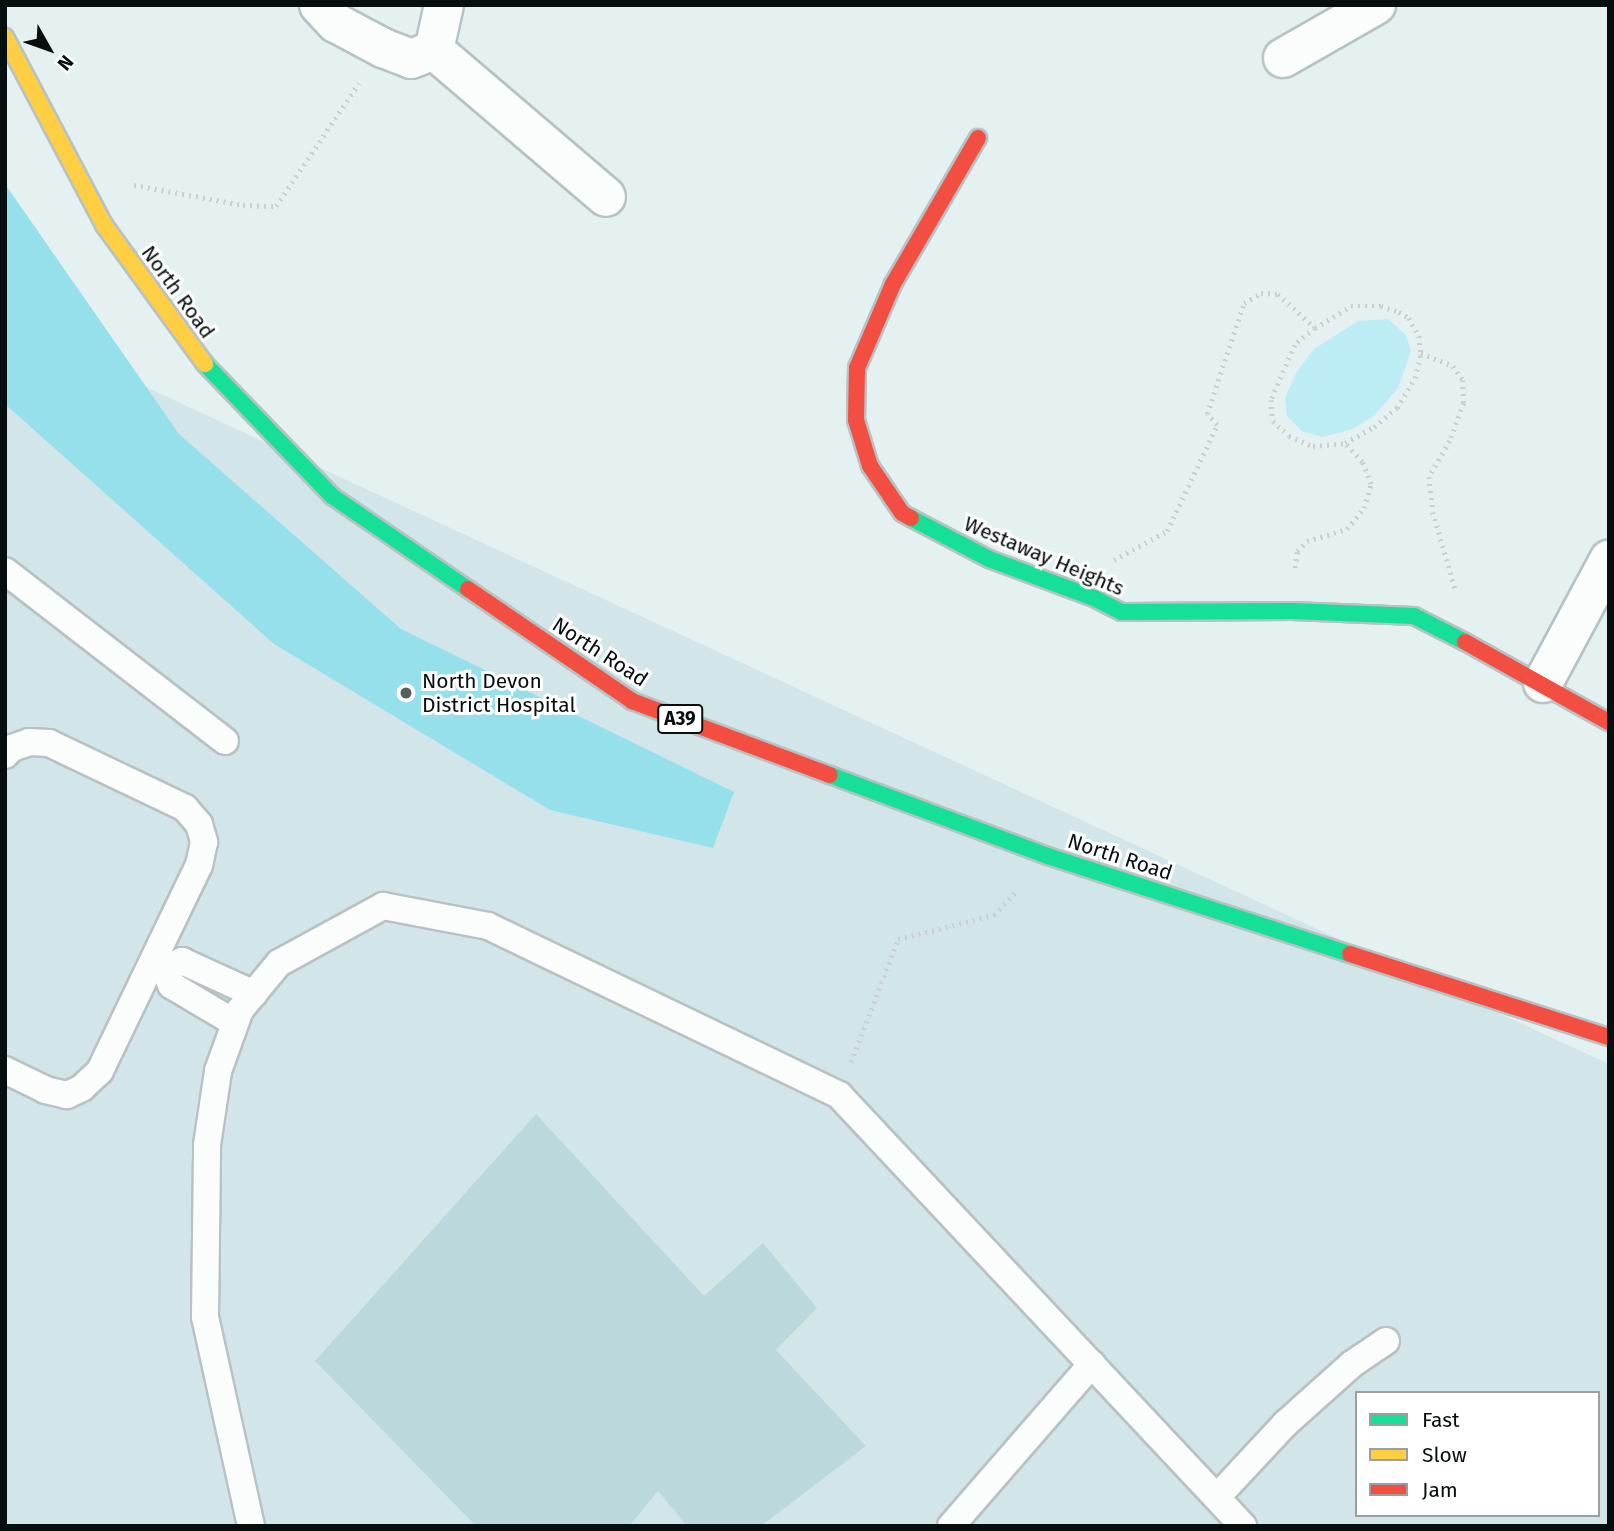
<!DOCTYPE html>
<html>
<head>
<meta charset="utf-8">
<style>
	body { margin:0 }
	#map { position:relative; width:1614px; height:1531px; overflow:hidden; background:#e5f0f1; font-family:"Fira Sans",sans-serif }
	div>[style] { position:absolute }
	.built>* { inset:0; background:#d2e6ea }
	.green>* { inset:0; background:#bcecf4 }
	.forest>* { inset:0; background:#96e0eb }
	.building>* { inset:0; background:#bbd8dd }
	.path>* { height:4.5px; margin-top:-2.25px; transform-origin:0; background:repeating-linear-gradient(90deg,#cccfcf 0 2px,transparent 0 7px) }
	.roads { filter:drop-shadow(2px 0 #b8c1c3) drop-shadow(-2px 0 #b8c1c3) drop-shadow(0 2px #b8c1c3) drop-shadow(0 -2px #b8c1c3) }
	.lane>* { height:26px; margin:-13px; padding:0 13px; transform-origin:13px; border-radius:13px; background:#fbfdfd }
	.street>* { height:38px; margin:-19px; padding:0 19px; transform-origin:19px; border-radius:19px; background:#fbfdfd }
	.fast>* { height:16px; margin:-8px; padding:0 8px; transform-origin:8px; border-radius:8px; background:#16e098 }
	.slow>* { height:16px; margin:-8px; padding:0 8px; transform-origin:8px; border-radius:8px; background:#ffcf43 }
	.jam>* { height:16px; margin:-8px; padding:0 8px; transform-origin:8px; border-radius:8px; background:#f24e42 }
	.dots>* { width:19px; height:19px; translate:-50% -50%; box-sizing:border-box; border:4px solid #fff; border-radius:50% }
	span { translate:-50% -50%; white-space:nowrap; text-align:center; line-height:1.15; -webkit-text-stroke:6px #fff; paint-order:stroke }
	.shield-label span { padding:2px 5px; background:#fff; border:2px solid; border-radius:5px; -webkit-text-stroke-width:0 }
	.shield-label { font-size:19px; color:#070e0f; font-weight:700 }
	.street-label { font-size:21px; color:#070e0f }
	.poi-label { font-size:21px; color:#070e0f }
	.left { translate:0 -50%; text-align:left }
	.frame { position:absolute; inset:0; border:7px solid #070e0f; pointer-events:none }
	.legend { position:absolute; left:1355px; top:1391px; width:245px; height:126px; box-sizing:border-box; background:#fff; border:2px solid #9c9f9f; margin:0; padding:9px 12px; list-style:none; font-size:21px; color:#070e0f }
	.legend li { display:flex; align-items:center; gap:14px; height:35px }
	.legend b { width:35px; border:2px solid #9c9f9f }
	.north { position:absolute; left:14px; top:14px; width:70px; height:70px; -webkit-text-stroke:5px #fff; paint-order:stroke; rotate:130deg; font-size:19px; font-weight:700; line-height:28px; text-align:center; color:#070e0f }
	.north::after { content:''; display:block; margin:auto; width:24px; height:32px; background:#070e0f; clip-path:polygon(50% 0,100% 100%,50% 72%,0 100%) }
</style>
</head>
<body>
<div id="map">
	<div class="built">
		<div style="clip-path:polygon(evenodd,5px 322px,1609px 1064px,1609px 1526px,5px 1526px,5px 322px,1357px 1393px,1598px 1393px,1598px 1515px,1357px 1515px,1357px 1393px)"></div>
	</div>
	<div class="green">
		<div style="clip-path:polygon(1388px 319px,1406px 335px,1411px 351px,1398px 388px,1374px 416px,1353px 429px,1322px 437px,1302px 431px,1287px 416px,1285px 398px,1297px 371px,1314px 349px,1358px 321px)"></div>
	</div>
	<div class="forest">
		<div style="clip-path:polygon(5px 184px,179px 434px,401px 629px,734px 792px,713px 848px,550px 810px,274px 644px,5px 404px)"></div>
	</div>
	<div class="building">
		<div style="clip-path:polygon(536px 1114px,704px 1296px,763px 1243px,817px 1308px,776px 1350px,866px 1446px,761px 1526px,687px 1526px,658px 1491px,629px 1526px,476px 1526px,315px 1361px)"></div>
	</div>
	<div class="path">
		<div style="left:134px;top:185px;width:111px;rotate:10.4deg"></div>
		<div style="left:243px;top:205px;width:33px;rotate:2deg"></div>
		<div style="left:276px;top:206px;width:148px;rotate:-56deg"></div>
		<div style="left:1315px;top:328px;width:26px;rotate:140deg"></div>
		<div style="left:1295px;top:345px;width:60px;rotate:113.6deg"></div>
		<div style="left:1271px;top:400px;width:21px;rotate:85deg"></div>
		<div style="left:1273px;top:421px;width:22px;rotate:43deg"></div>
		<div style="left:1289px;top:436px;width:26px;rotate:23deg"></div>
		<div style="left:1313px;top:446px;width:32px;rotate:-5deg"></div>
		<div style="left:1345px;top:443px;width:33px;rotate:-29deg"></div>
		<div style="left:1374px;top:427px;width:30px;rotate:-40deg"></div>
		<div style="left:1397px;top:408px;width:35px;rotate:-59deg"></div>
		<div style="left:1415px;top:378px;width:26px;rotate:-77deg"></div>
		<div style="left:1114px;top:560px;width:60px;rotate:-28.7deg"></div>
		<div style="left:1167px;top:531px;width:117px;rotate:-64.7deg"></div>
		<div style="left:1217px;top:425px;width:15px;rotate:-132deg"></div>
		<div style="left:1207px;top:414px;width:117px;rotate:-71.6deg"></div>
		<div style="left:1244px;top:303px;width:20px;rotate:-30deg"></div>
		<div style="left:1261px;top:293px;width:17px;rotate:3deg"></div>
		<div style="left:1278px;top:294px;width:50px;rotate:42.6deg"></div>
		<div style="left:1315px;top:328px;width:42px;rotate:-31.4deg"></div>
		<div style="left:1351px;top:306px;width:30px"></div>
		<div style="left:1381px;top:306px;width:19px;rotate:18deg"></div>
		<div style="left:1399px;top:312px;width:12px;rotate:31deg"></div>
		<div style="left:1409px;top:318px;width:21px;rotate:61deg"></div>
		<div style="left:1419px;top:336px;width:17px;rotate:83deg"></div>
		<div style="left:1421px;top:353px;width:35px;rotate:22deg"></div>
		<div style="left:1453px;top:366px;width:17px;rotate:54deg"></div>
		<div style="left:1463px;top:380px;width:23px;rotate:88deg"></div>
		<div style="left:1464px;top:403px;width:40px;rotate:110.2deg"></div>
		<div style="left:1450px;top:441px;width:42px;rotate:120.3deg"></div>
		<div style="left:1429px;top:477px;width:35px;rotate:83deg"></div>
		<div style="left:1433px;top:512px;width:79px;rotate:73.9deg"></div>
		<div style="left:1295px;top:568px;width:17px;rotate:-83deg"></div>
		<div style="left:1297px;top:551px;width:14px;rotate:-45deg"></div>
		<div style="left:1307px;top:541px;width:42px;rotate:-16.7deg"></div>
		<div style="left:1347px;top:529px;width:27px;rotate:-51deg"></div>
		<div style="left:1364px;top:508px;width:25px;rotate:-74deg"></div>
		<div style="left:1371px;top:484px;width:24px;rotate:-112deg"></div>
		<div style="left:1362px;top:462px;width:25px;rotate:-132deg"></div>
		<div style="left:851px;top:1062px;width:132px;rotate:-69.1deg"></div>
		<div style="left:898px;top:939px;width:99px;rotate:-14deg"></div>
		<div style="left:994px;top:915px;width:34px;rotate:-47deg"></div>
	</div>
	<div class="roads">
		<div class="lane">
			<div style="left:5px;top:571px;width:278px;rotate:37.7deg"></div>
			<div style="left:5px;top:755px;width:10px;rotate:-45deg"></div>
			<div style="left:12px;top:748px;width:18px;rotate:-19deg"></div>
			<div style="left:29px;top:742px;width:20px;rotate:3deg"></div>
			<div style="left:49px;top:743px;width:151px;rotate:25.5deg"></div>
			<div style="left:185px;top:808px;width:21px;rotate:49deg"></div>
			<div style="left:199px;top:824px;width:19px;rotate:74deg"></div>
			<div style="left:204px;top:842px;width:24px;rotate:102deg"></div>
			<div style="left:199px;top:865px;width:229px;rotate:115.7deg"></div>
			<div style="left:100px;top:1071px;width:25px;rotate:137deg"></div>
			<div style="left:82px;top:1088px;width:17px;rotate:155deg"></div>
			<div style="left:67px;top:1095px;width:22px;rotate:-167deg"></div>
			<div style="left:46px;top:1090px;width:46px;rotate:-154deg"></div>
			<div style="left:235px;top:1023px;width:74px;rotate:-149.3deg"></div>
			<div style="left:171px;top:985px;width:17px;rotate:-111deg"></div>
			<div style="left:165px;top:969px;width:19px;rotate:-25deg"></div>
			<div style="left:182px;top:961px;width:79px;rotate:24.6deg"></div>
			<div style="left:1217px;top:1497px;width:100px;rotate:-47deg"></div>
			<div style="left:1285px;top:1424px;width:90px;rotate:-41.8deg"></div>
			<div style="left:1352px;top:1364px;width:41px;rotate:-34.1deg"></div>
			<div style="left:251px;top:1526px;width:214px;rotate:-102.4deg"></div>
			<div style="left:205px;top:1317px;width:172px;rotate:-89.3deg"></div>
			<div style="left:207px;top:1145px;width:75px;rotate:-81.5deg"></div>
			<div style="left:218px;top:1071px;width:65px;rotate:-70.2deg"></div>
			<div style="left:240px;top:1010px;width:61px;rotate:-50.3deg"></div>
			<div style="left:279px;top:963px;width:119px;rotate:-28.7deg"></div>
			<div style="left:383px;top:906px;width:107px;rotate:10.8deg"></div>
			<div style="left:488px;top:926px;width:390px;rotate:25.7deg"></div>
			<div style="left:839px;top:1095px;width:591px;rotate:46.85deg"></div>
			<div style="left:951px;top:1526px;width:215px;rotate:-49deg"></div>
		</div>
		<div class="street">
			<div style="left:319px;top:5px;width:25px;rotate:47deg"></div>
			<div style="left:336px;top:23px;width:53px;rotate:28deg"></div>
			<div style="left:383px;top:48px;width:30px;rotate:21deg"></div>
			<div style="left:411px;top:59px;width:25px;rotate:-21deg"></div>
			<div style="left:434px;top:50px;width:226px;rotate:40.5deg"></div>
			<div style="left:434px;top:50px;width:46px;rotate:-77.5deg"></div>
			<div style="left:1283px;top:58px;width:107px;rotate:-29.7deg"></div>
			<div style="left:1543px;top:683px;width:140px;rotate:-61.8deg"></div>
		</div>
		<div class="fast">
			<div style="left:205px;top:364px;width:183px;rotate:46.1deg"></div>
			<div style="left:332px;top:496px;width:165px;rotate:34.4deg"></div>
			<div style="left:911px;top:518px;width:88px;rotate:27.7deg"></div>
			<div style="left:989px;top:559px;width:112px;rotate:20.4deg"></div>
			<div style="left:1094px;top:598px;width:31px;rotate:27deg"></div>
			<div style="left:1122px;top:612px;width:170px;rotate:-0.3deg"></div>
			<div style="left:1292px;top:611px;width:122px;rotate:2.3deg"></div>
			<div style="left:1414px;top:616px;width:57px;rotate:27deg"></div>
			<div style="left:830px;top:775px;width:233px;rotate:20.4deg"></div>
			<div style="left:1048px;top:856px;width:318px;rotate:18deg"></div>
		</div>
		<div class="slow">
			<div style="left:5px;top:37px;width:212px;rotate:62.2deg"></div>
			<div style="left:104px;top:225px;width:172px;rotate:54deg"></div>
		</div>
		<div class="jam">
			<div style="left:911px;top:518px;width:10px;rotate:-151deg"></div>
			<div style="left:902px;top:513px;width:57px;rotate:-124.2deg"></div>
			<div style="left:870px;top:466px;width:48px;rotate:-106.9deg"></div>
			<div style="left:856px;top:420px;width:52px;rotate:-88.9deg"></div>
			<div style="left:857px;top:368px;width:91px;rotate:-66.8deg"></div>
			<div style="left:893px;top:284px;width:169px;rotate:-59.8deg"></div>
			<div style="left:468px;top:589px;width:199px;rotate:34.3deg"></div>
			<div style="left:632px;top:701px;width:211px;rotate:20.5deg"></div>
			<div style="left:1465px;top:642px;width:165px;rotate:29.1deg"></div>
			<div style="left:1350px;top:954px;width:272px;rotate:17.8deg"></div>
		</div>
	</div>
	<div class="dots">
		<div style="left:406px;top:693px;background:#555d5e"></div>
	</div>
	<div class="shield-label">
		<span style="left:680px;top:719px">A39</span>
	</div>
	<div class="street-label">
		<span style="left:178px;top:292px;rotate:54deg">North Road</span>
		<span style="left:1044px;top:556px;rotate:23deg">Westaway Heights</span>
		<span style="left:600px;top:652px;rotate:33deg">North Road</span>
		<span style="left:1120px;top:857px;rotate:18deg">North Road</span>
	</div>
	<div class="poi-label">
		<span class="left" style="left:422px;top:693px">North Devon<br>District Hospital</span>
	</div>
	<div class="frame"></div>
	<ul class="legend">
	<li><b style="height:9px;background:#16e098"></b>Fast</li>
	<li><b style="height:9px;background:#ffcf43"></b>Slow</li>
	<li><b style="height:9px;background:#f24e42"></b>Jam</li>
	</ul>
	<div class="north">N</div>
</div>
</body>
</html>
